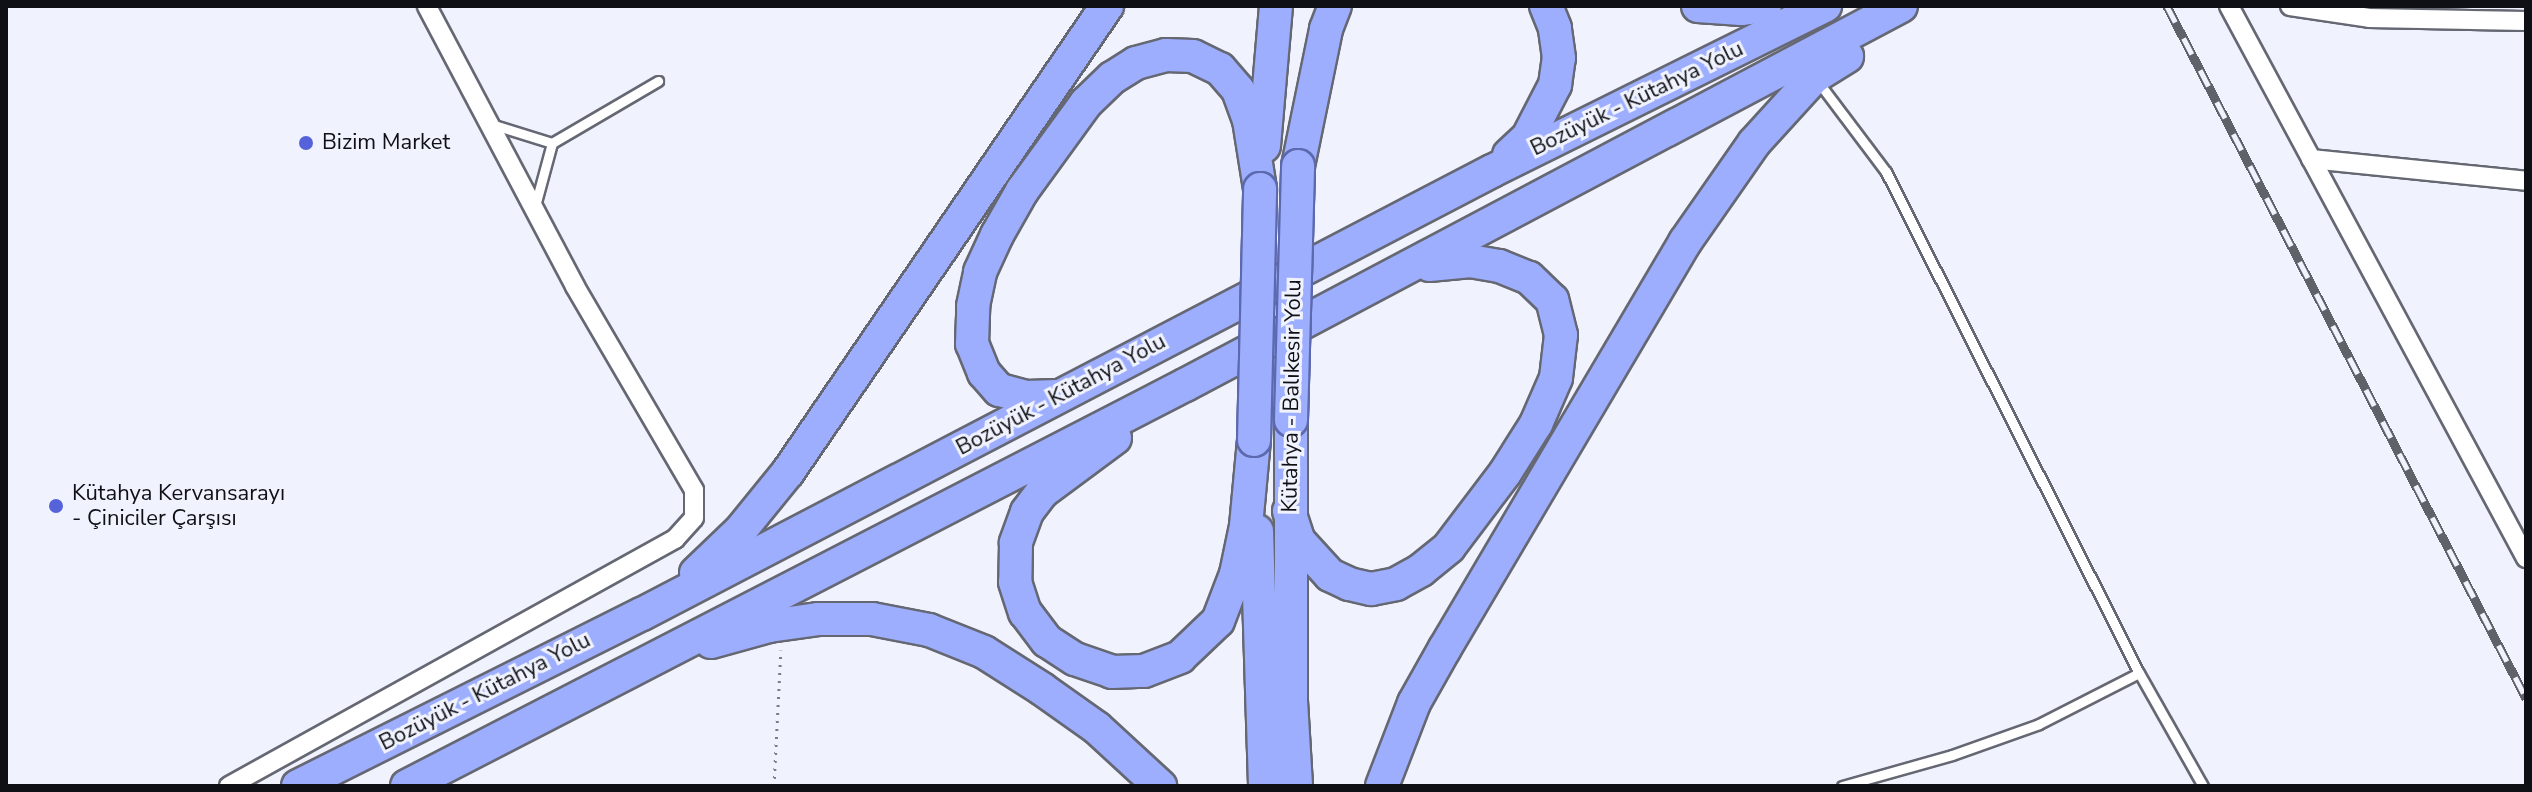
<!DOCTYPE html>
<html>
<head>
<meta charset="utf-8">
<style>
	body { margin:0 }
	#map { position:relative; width:2532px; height:792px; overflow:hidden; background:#f0f3fe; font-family:"Nunito Sans",sans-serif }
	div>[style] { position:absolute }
	.path>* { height:3px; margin-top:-1.5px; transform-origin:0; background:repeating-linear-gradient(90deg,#7b7d85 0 2px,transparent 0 8px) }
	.roads { filter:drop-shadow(2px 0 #656873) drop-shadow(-2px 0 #656873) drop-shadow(0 2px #656873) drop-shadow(0 -2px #656873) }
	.service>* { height:9px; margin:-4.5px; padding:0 4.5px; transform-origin:4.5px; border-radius:4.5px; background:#fff }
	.minor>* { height:18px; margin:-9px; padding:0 9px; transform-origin:9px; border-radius:9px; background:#fff }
	.trunk>* { height:32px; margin:-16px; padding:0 16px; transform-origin:16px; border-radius:16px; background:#9eaeff }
	.rail>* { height:9px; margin-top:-4.5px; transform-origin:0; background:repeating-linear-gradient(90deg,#f0f3fe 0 18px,#606269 0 36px); box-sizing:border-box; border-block:2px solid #606269 }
	.bridges { filter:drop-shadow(2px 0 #5c69ad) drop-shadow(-2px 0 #5c69ad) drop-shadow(0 2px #5c69ad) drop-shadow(0 -2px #5c69ad) }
	.trunk-bridge>* { height:32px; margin:-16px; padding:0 16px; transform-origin:16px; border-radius:16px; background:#9eaeff }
	.dots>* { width:22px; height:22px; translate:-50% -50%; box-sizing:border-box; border:4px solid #f0f3fe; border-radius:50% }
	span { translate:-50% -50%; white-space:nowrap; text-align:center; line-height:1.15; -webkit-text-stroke:6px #f0f3fe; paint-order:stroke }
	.street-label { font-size:22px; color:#0f1015 }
	.poi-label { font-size:22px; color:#0f1015 }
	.left { translate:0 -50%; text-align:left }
	.frame { position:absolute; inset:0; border:8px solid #0f1015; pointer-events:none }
</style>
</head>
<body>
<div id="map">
	<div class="path">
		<div style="left:774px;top:786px;width:136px;rotate:-87.1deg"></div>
	</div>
	<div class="roads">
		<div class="service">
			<div style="left:1819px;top:83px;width:111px;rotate:53deg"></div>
			<div style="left:1886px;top:172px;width:561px;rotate:63.21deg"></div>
			<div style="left:2139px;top:673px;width:130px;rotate:60.5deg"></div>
			<div style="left:491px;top:124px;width:64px;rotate:17.3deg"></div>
			<div style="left:535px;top:206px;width:65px;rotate:-74.9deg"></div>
			<div style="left:552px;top:143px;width:123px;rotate:-30.3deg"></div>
			<div style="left:1842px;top:786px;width:114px;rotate:-15.7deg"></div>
			<div style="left:1952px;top:755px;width:92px;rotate:-19.6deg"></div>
			<div style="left:2039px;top:724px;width:112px;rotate:-27deg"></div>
		</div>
		<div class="minor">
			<div style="left:2229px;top:6px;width:627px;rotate:61.72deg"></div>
			<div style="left:2290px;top:6px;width:80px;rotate:8.6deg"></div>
			<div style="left:2369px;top:18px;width:157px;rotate:1.1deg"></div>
			<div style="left:2311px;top:159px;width:216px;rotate:5.8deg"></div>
			<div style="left:229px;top:786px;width:510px;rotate:-28.98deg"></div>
			<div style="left:675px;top:539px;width:28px;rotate:-48deg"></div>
			<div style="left:694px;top:518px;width:28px;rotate:-90deg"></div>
			<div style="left:694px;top:490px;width:236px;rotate:-120.3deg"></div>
			<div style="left:575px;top:286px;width:317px;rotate:-117.9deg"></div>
		</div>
		<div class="trunk">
			<div style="left:1698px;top:6px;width:43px;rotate:4deg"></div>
			<div style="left:1741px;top:9px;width:24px;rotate:-7deg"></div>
			<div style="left:1264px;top:146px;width:141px;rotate:-85.1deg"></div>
			<div style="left:1509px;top:155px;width:26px;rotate:-43deg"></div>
			<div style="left:1528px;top:137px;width:59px;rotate:-62.6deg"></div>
			<div style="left:1555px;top:85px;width:27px;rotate:-82deg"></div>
			<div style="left:1559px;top:58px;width:30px;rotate:-98deg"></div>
			<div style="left:1555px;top:28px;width:24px;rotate:-112deg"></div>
			<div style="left:1298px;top:166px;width:140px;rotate:-78.4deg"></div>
			<div style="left:1326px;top:29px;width:25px;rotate:-69deg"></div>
			<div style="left:1057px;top:396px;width:31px;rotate:178deg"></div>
			<div style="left:1026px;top:397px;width:28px;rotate:-165deg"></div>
			<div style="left:999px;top:390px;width:23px;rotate:-131deg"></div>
			<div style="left:984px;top:373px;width:31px;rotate:-112deg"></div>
			<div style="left:972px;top:344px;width:38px;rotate:-88deg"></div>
			<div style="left:973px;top:306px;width:35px;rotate:-78deg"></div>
			<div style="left:980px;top:272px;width:41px;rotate:-65.3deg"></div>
			<div style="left:997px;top:235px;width:51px;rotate:-60.4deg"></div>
			<div style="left:1022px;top:191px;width:109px;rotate:-54deg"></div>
			<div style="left:1086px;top:103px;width:36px;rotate:-44deg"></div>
			<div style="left:1112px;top:78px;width:28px;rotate:-32deg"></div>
			<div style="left:1136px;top:63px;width:31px;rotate:-15deg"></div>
			<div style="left:1166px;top:55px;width:27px;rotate:2deg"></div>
			<div style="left:1193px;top:56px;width:30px;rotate:26deg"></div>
			<div style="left:1220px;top:69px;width:28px;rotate:49deg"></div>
			<div style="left:1238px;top:90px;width:32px;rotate:70deg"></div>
			<div style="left:1249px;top:120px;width:70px;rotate:80.9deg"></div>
			<div style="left:1291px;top:420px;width:281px;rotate:90deg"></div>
			<div style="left:1291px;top:701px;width:85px;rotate:86.6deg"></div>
			<div style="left:1115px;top:438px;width:91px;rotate:143.5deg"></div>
			<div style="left:1042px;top:492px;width:25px;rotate:127deg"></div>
			<div style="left:1027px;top:512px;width:33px;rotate:110deg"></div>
			<div style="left:1016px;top:543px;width:39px;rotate:91deg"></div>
			<div style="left:1015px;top:582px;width:32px;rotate:72deg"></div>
			<div style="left:1025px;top:612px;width:36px;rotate:53deg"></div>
			<div style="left:1047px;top:641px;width:33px;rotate:33deg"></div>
			<div style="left:1075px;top:659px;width:39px;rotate:19deg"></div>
			<div style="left:1112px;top:672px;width:32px;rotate:-2deg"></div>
			<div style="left:1144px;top:671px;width:39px;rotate:-21deg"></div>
			<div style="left:1180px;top:657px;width:52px;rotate:-43.5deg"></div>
			<div style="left:1218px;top:621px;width:50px;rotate:-69deg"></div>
			<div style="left:1236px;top:574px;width:49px;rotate:-78.2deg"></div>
			<div style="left:1246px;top:526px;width:86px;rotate:-84.7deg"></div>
			<div style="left:1289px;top:511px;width:32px;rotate:72deg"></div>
			<div style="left:1299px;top:541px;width:46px;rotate:47.6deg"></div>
			<div style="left:1330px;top:575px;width:21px;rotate:25deg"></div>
			<div style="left:1349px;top:584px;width:23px;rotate:13deg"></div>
			<div style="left:1371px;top:589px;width:25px;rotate:-11deg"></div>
			<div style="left:1396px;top:584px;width:29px;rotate:-29deg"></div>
			<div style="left:1421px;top:570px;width:36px;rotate:-39deg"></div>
			<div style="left:1449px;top:547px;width:93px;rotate:-52.9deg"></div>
			<div style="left:1505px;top:473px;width:58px;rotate:-57.7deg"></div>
			<div style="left:1536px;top:424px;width:50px;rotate:-66.5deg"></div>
			<div style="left:1556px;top:378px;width:43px;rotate:-83.4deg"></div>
			<div style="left:1561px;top:335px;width:36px;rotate:-104deg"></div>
			<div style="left:1552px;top:300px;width:32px;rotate:-136deg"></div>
			<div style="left:1529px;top:278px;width:32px;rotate:-158deg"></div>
			<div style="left:1499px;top:266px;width:28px;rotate:-170deg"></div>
			<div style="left:1471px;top:261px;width:42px;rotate:174.6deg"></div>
			<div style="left:1257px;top:531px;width:255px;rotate:88.2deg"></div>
			<div style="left:696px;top:573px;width:61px;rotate:-43.7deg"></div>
			<div style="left:740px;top:531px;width:76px;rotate:-50.9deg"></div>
			<div style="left:788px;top:472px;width:565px;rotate:-55.61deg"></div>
			<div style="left:711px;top:642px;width:60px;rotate:-15.4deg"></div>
			<div style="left:769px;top:626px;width:49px;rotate:-8.1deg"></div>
			<div style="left:818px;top:619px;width:54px"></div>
			<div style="left:872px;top:619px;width:58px;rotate:10.9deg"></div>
			<div style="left:929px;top:630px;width:59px;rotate:21.8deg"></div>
			<div style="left:984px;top:652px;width:69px;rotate:32.5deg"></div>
			<div style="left:1042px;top:689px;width:67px;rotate:35.3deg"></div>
			<div style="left:1097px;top:728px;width:86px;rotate:42.6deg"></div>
			<div style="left:298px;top:786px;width:385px;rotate:-26.6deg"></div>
			<div style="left:642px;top:614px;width:959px;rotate:-27.53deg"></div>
			<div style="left:1492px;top:171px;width:372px;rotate:-26.4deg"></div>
			<div style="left:407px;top:786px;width:875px;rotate:-27.27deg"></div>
			<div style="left:1185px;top:385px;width:810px;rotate:-27.89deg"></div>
			<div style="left:1382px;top:786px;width:89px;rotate:-68.9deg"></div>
			<div style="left:1414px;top:703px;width:63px;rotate:-60.6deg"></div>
			<div style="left:1445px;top:648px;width:472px;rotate:-59.4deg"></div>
			<div style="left:1685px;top:242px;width:121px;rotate:-55.1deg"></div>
			<div style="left:1754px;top:143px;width:89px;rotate:-47.7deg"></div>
			<div style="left:1814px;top:77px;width:39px;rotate:-32deg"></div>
		</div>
	</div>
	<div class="rail">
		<div style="left:2167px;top:6px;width:780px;rotate:62.58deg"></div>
	</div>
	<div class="bridges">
		<div class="trunk-bridge">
			<div style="left:1291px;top:420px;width:254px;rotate:-88.4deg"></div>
			<div style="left:1254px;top:440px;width:251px;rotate:-88.6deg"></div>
		</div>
	</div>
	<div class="dots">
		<div style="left:306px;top:143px;background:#5562d9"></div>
		<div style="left:56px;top:506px;background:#5562d9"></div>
	</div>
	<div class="street-label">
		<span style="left:1637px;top:99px;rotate:-26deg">Bozüyük - Kütahya Yolu</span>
		<span style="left:1061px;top:395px;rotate:-28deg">Bozüyük - Kütahya Yolu</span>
		<span style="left:1292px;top:396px;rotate:-89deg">Kütahya - Balıkesir Yolu</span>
		<span style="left:485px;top:692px;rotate:-27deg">Bozüyük - Kütahya Yolu</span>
	</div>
	<div class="poi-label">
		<span class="left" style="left:322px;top:143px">Bizim Market</span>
		<span class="left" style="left:72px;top:506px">Kütahya Kervansarayı<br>- Çiniciler Çarşısı</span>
	</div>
	<div class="frame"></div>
</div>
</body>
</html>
